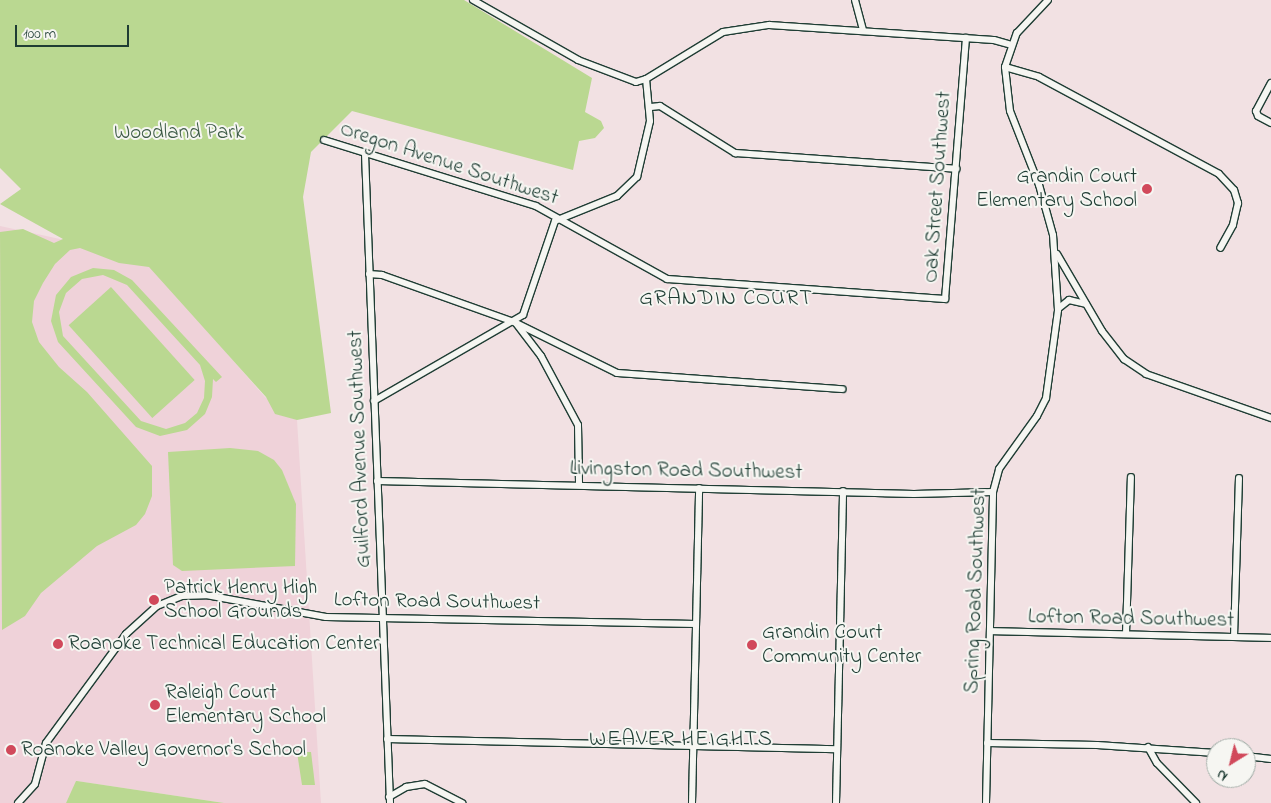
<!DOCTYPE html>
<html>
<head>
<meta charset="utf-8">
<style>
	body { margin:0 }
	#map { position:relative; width:1271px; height:803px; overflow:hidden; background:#f2e1e3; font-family:"Indie Flower",sans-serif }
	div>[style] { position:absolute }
	.built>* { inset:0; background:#efd2d9 }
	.green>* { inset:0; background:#bad891; transform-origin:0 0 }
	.roads { filter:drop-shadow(1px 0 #1f3d34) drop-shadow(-1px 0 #1f3d34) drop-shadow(0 1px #1f3d34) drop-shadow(0 -1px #1f3d34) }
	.street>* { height:6px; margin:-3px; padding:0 3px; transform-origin:3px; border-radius:3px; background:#f6f6f2 }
	.dots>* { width:14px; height:14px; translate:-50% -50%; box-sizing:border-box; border:2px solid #f6f6f2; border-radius:50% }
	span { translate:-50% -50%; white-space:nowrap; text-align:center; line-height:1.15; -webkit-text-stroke:4px #f6f6f2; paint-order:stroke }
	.park-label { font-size:21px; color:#3e5c47 }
	.street-label { font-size:21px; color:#1f3d34 }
	.poi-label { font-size:21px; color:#1f3d34 }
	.right { translate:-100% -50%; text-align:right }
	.left { translate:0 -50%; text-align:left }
	.neighbourhood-label { font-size:22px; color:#1f3d34; letter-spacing:1px }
	.north { position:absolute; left:1206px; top:738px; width:50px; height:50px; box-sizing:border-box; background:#f6f6f2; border:1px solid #a0aca6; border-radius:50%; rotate:216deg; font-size:14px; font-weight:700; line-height:20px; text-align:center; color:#1f3d34 }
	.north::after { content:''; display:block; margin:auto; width:18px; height:22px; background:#d1495b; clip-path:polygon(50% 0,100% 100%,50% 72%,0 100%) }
	.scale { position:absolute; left:15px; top:25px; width:114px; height:22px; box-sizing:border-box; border:2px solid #1f3d34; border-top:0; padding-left:6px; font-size:15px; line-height:18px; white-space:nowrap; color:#1f3d34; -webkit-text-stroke:4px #f6f6f2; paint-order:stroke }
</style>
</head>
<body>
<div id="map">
	<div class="built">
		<div style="clip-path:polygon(0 226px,143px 257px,265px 397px,297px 420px,321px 803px,224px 803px,77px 781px,66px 803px,0 803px)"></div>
	</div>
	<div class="green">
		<div style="clip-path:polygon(0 0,464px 0,592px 78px,585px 112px,601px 121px,604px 128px,595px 138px,579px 141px,573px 170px,352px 111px,311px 152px,303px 197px,331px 413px,297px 420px,275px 414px,266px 397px,149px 267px,119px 263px,80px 248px,70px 250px,55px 264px,43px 283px,34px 301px,32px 322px,39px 342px,59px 367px,87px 392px,152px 466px,152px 496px,145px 514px,136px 525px,97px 546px,41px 593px,25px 616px,2px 630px,0 232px,23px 229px,54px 243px,63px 239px,0 204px,21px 189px,0 168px)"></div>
		<div style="clip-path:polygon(evenodd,93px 268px,114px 270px,132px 280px,222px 377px,216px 382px,213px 379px,212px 397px,205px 414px,187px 430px,160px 436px,136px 427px,58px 342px,51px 321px,56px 295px,71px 277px,93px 268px,103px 275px,127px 285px,200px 365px,205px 381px,204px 398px,197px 413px,185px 423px,166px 429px,141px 421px,63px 336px,59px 312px,66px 293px,82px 279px,103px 275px)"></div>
		<div style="left:111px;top:287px;width:125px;height:57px;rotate:48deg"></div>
		<div style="clip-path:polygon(230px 448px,258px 451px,274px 460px,282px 470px,296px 504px,295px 566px,182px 571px,173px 565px,168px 452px)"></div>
		<div style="clip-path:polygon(297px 752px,311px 752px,315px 785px,302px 785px)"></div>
		<div style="clip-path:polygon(76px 781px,77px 781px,224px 803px,66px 803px)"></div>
	</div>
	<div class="roads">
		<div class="street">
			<div style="left:473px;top:0;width:121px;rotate:29.7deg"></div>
			<div style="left:578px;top:60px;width:62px;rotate:20.8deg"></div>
			<div style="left:636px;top:82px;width:10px;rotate:-17deg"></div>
			<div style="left:646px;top:79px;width:90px;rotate:-31.4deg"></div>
			<div style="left:723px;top:32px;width:47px;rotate:-8.7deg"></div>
			<div style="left:769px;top:25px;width:225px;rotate:3.8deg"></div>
			<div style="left:994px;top:40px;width:18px;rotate:16deg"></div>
			<div style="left:855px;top:0;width:31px;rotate:75deg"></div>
			<div style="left:1005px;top:67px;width:35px;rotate:16deg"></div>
			<div style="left:1039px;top:77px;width:204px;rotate:28.3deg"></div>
			<div style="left:1219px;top:174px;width:22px;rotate:47deg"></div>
			<div style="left:1234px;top:190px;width:14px;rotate:73deg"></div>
			<div style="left:1238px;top:203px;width:23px;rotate:103deg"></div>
			<div style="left:1233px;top:225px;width:26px;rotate:119deg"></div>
			<div style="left:1271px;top:83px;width:32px;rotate:118deg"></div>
			<div style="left:1256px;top:111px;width:5px;rotate:68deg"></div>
			<div style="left:1258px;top:116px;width:15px;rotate:28deg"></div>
			<div style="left:651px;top:107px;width:9px;rotate:-6deg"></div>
			<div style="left:660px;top:106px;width:89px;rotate:32.1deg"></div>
			<div style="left:735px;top:153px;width:222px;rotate:4.1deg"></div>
			<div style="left:324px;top:140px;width:222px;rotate:17.3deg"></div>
			<div style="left:536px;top:206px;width:150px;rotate:29.1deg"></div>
			<div style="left:667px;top:279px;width:279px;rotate:4.1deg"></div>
			<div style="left:945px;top:299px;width:262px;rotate:-85.4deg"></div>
			<div style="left:365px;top:154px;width:649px;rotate:87.79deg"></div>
			<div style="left:1057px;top:254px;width:89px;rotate:59.7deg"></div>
			<div style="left:1102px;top:331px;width:36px;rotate:52deg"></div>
			<div style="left:1124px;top:359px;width:27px;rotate:34deg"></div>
			<div style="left:1146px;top:374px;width:133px;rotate:19.4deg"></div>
			<div style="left:369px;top:274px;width:13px;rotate:4deg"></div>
			<div style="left:382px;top:275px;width:140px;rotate:19.6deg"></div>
			<div style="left:514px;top:322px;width:115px;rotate:26.3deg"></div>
			<div style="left:617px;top:373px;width:226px;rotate:4.1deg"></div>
			<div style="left:1059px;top:308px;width:13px;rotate:-39deg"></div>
			<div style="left:1069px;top:300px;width:17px;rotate:13deg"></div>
			<div style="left:515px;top:322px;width:43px;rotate:52.6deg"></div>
			<div style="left:541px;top:356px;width:78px;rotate:61.8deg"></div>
			<div style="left:578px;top:425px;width:60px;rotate:89deg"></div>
			<div style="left:374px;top:401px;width:172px;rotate:-30deg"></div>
			<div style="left:523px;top:315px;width:99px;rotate:-71.2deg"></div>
			<div style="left:555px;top:221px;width:67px;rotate:-22deg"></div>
			<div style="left:617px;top:196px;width:28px;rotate:-44deg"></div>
			<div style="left:637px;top:177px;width:57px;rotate:-76.9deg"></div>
			<div style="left:650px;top:121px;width:42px;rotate:-95.4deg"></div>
			<div style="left:377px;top:481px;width:537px;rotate:1.39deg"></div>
			<div style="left:914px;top:494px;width:79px;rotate:-1.5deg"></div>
			<div style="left:990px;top:631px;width:281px;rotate:1.4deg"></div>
			<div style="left:1126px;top:634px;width:157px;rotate:-88.2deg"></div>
			<div style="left:1234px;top:637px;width:159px;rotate:-88.2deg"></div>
			<div style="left:387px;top:739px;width:450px;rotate:1.3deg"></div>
			<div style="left:987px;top:743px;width:110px;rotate:1deg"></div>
			<div style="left:1097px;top:745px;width:119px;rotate:3.8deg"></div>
			<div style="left:1148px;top:747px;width:18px;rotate:61deg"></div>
			<div style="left:1157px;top:763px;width:56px;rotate:45.7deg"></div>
			<div style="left:1246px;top:756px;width:25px;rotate:7deg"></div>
			<div style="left:389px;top:797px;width:20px;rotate:-30deg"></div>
			<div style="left:406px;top:787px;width:19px;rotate:-9deg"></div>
			<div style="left:425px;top:784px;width:42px;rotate:27.2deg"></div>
			<div style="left:18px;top:803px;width:25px;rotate:-48deg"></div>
			<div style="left:35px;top:784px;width:42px;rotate:-75deg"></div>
			<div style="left:46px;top:743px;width:135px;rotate:-53.7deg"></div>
			<div style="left:126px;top:634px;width:42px;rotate:-42.1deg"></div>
			<div style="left:157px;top:606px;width:27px;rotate:-22deg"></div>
			<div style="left:182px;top:596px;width:24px;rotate:-2deg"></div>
			<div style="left:206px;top:595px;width:122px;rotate:10.4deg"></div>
			<div style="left:326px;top:617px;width:370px;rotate:1.1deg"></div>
			<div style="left:692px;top:803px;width:315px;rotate:-88.7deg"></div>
			<div style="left:836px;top:803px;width:312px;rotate:-88.7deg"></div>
			<div style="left:986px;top:803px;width:311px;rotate:-88.7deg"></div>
			<div style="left:993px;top:492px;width:24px;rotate:-75deg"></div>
			<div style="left:999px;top:469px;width:65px;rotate:-54.4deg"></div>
			<div style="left:1037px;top:416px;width:20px;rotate:-63deg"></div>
			<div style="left:1046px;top:398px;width:89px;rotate:-82.2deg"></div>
			<div style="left:1058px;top:310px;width:75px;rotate:-93.8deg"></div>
			<div style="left:1053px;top:235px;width:52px;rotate:-105.6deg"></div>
			<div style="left:1039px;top:185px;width:79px;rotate:-111.4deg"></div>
			<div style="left:1010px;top:111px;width:44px;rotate:-96.5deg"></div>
			<div style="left:1005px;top:67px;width:36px;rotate:-71deg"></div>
			<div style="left:1017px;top:33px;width:45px;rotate:-46.8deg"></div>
		</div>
	</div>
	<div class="dots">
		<div style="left:1147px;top:189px;background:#d1495b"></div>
		<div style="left:154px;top:600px;background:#d1495b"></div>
		<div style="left:58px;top:644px;background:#d1495b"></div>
		<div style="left:752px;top:645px;background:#d1495b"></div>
		<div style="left:155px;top:705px;background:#d1495b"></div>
		<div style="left:11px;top:750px;background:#d1495b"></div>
	</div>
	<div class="park-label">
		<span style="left:179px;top:133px">Woodland Park</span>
	</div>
	<div class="street-label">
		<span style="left:449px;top:164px;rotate:18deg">Oregon Avenue Southwest</span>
		<span style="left:938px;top:187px;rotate:-86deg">Oak Street Southwest</span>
		<span style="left:360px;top:449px;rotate:-92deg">Guilford Avenue Southwest</span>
		<span style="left:686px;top:471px;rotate:1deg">Livingston Road Southwest</span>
		<span style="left:976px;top:591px;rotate:-88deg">Spring Road Southwest</span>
		<span style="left:437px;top:602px;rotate:1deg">Lofton Road Southwest</span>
		<span style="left:1131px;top:619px;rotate:1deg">Lofton Road Southwest</span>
	</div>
	<div class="poi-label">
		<span class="right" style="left:1137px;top:189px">Grandin Court<br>Elementary School</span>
		<span class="left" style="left:164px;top:600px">Patrick Henry High<br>School Grounds</span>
		<span class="left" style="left:762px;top:645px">Grandin Court<br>Community Center</span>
		<span class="left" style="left:68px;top:644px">Roanoke Technical Education Center</span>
		<span class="left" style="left:165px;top:705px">Raleigh Court<br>Elementary School</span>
		<span class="left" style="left:21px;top:750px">Roanoke Valley Governor's School</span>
	</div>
	<div class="neighbourhood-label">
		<span style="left:726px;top:300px">GRANDIN COURT</span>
		<span style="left:681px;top:741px">WEAVER HEIGHTS</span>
	</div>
	<div class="north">N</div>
	<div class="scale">100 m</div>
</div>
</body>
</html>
